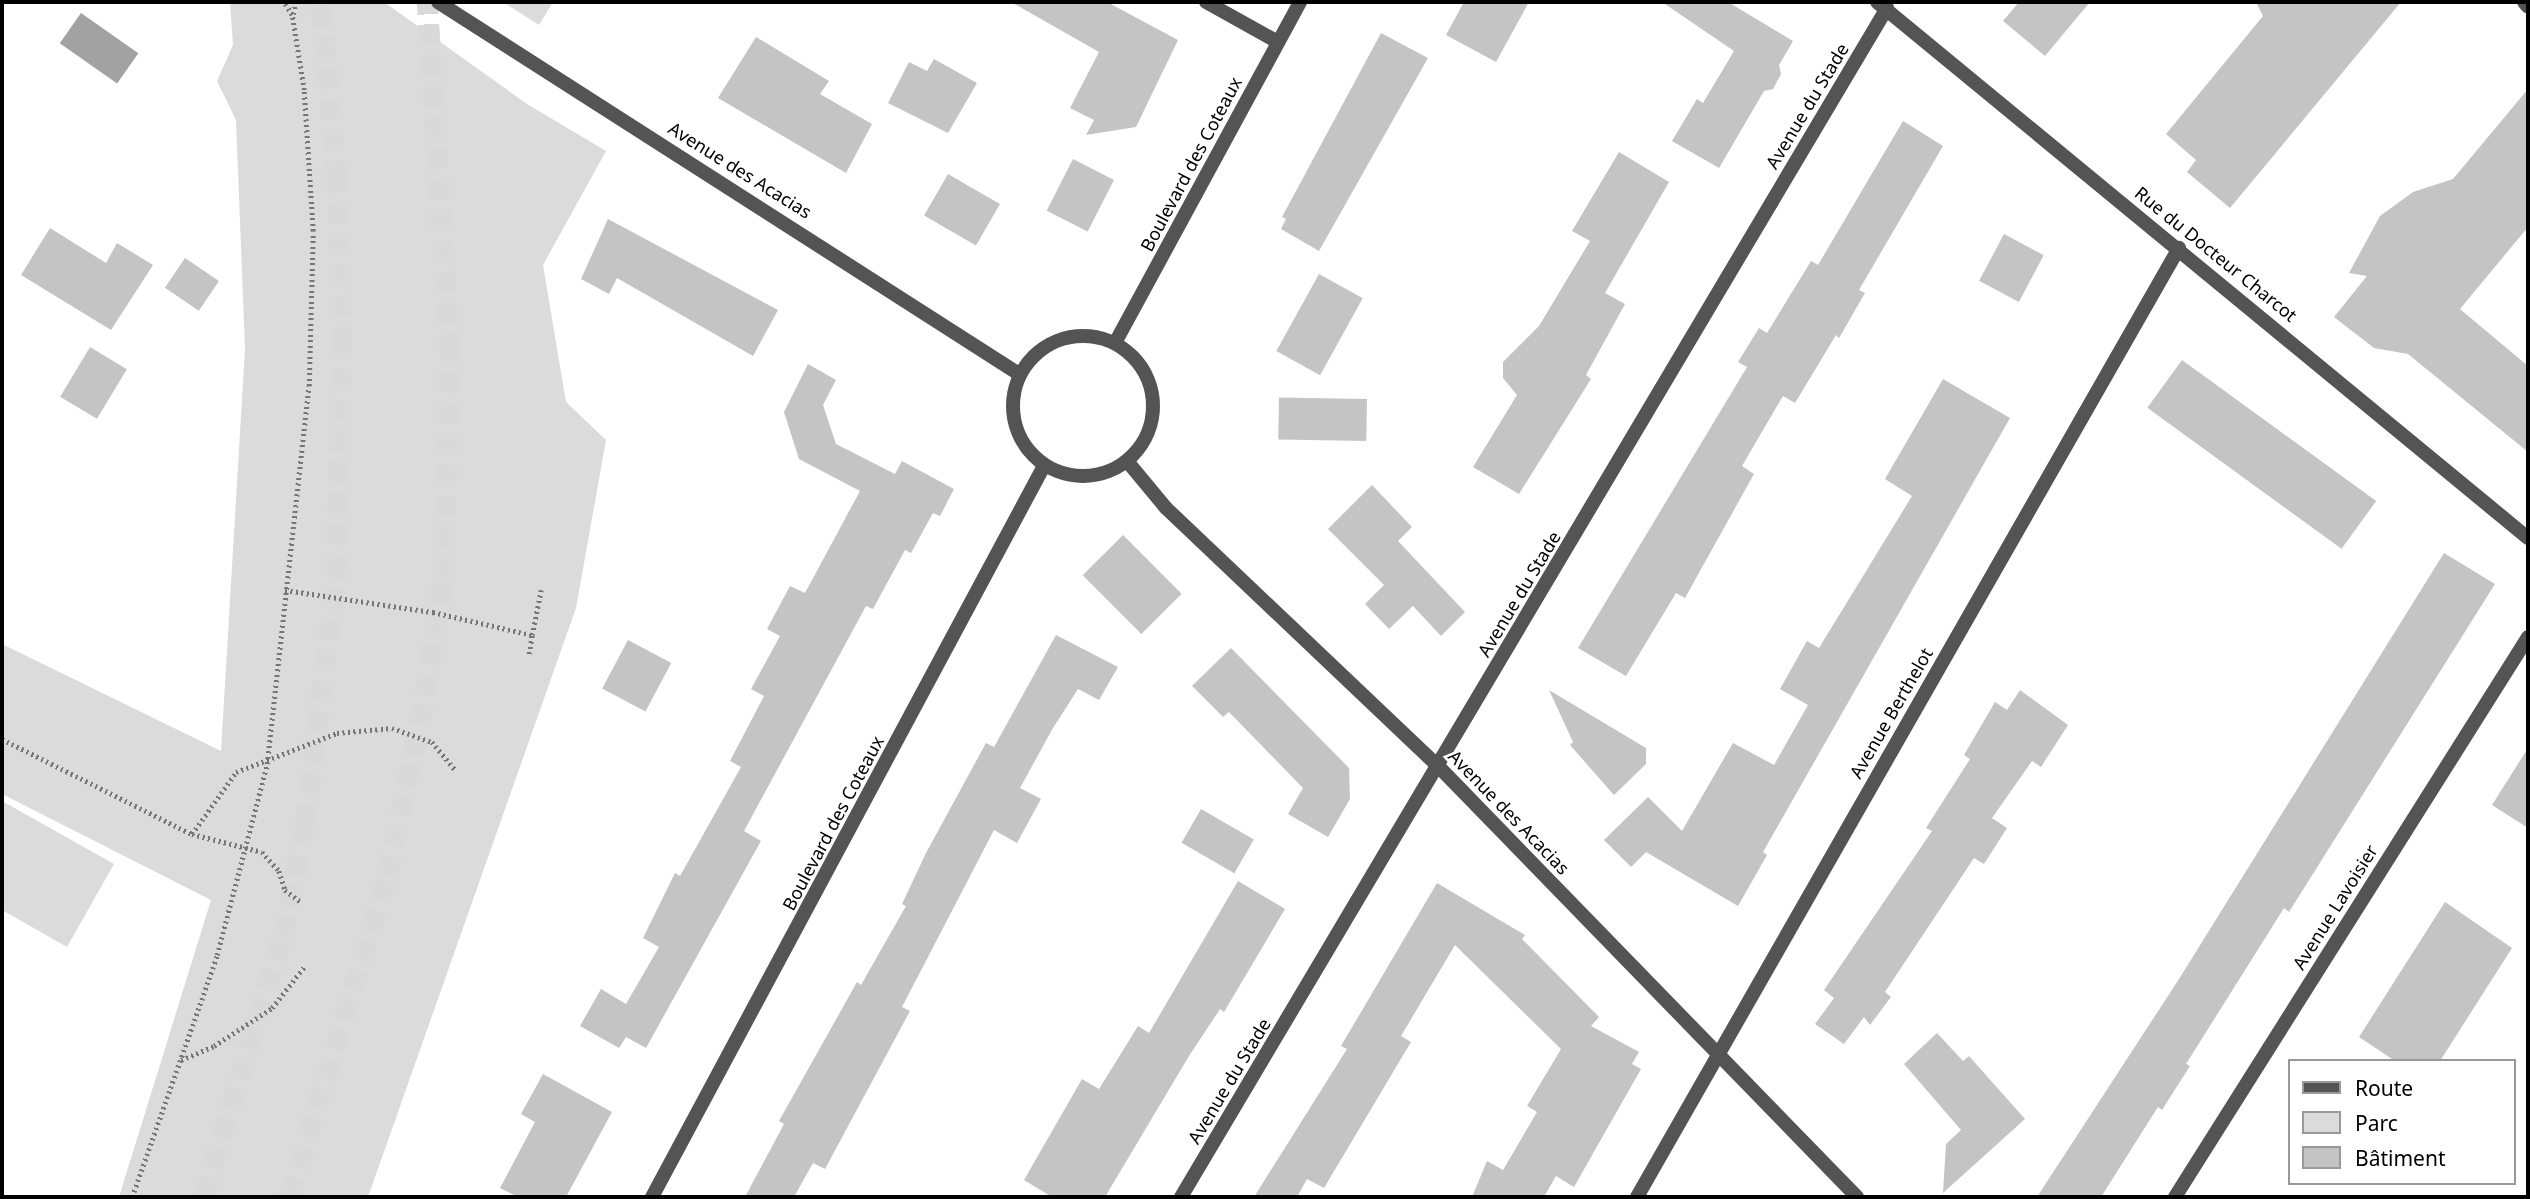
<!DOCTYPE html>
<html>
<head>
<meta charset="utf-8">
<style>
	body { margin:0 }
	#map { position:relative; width:2530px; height:1199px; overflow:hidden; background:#fff; font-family:"Noto Sans",sans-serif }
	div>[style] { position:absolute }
	.green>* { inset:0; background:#dbdbdb }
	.water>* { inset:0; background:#a2a2a2; transform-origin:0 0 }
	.building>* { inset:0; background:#c4c4c4; transform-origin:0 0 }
	.highway-tunnel>* { height:21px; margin-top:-10.5px; transform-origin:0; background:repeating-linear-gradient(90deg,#d9d9d9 0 21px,transparent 0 31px) }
	.path>* { height:4.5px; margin-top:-2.25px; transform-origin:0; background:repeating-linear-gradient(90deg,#767676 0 2px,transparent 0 5.5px) }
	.street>* { height:14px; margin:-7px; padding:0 7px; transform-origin:7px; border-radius:7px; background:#545454 }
	.street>.ring { margin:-7px; padding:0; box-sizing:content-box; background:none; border:14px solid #545454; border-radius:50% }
	span { translate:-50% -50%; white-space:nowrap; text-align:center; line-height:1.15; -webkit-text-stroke:5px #fff; paint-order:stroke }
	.street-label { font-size:18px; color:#000 }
	.frame { position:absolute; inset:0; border:4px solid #000; pointer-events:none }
	.legend { position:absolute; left:2288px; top:1059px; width:228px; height:126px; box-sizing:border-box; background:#fff; border:2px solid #999; margin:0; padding:9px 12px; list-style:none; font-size:21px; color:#000 }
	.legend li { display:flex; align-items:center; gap:14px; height:35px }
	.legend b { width:35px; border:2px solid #999 }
</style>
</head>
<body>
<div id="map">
	<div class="green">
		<div style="clip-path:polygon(230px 2px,384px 2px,527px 104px,606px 151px,543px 265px,566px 402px,606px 440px,576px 608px,368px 1197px,119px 1197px,211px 900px,2px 794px,2px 644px,221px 751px,245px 349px,236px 120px,217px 81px,233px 45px)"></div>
		<div style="clip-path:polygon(503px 2px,553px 2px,539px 25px)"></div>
		<div style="clip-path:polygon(2px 801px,114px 864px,67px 947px,2px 910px)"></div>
	</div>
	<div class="water">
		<div style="left:81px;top:13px;width:70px;height:37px;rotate:35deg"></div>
	</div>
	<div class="building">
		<div style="clip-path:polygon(1011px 2px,1107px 2px,1178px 40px,1136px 127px,1086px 135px,1094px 120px,1070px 108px,1099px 52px)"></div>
		<div style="clip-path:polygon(1464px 2px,1529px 2px,1496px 62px,1446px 35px)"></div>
		<div style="clip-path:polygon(1662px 2px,1728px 2px,1793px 41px,1779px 65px,1781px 74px,1773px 89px,1764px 91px,1719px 168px,1672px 141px,1697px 99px,1703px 103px,1734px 51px)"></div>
		<div style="clip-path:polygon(2019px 2px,2090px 2px,2045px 56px,2003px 21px)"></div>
		<div style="clip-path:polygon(2256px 2px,2401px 2px,2230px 208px,2187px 172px,2196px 160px,2166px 134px,2263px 16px)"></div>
		<div style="clip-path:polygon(1381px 33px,1428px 58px,1319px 251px,1281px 229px,1286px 219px,1282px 217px)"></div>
		<div style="clip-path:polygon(756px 37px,829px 81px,820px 94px,872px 124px,846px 173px,718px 98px)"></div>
		<div style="clip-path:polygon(934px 59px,977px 83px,948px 133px,888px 103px,909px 62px,927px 71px)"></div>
		<div style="clip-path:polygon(2528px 89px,2528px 227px,2460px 309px,2528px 366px,2528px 452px,2408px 354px,2374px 348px,2334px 317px,2367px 276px,2349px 273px,2380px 216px,2413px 192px,2453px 179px)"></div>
		<div style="clip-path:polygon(1903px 121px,1943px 146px,1859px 290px,1865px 293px,1839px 338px,1836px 335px,1795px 403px,1783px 396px,1742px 466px,1754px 474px,1685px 598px,1676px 593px,1626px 676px,1578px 648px,1747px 367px,1738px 362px,1759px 328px,1767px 333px,1811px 261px,1818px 265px)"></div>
		<div style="clip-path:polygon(1619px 152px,1669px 182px,1605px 293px,1625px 304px,1586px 375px,1591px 379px,1519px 494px,1473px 467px,1517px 395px,1503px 378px,1503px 362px,1539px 326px,1590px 241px,1572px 231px)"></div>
		<div style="left:1073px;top:159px;width:46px;height:58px;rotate:27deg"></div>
		<div style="left:948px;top:174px;width:60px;height:48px;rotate:30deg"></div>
		<div style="clip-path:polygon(608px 219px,778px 310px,753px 356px,617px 278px,609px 294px,581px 279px)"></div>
		<div style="clip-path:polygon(50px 228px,106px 263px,117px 243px,153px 265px,111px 330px,21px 275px)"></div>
		<div style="left:2004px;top:234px;width:45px;height:53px;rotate:28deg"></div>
		<div style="left:185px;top:258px;width:41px;height:36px;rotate:34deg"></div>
		<div style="left:1319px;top:274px;width:50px;height:88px;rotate:29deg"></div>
		<div style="left:90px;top:347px;width:43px;height:58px;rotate:31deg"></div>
		<div style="left:2182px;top:360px;width:240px;height:59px;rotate:36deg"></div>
		<div style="clip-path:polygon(808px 364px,836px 380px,823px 405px,836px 444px,895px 474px,902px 461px,954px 489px,940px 516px,933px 513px,911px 553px,905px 550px,873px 609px,866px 606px,744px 831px,761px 841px,646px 1048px,626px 1037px,619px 1048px,580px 1026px,601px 989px,626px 1004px,659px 947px,643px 938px,675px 873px,680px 876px,741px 767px,730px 761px,764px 696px,751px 689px,780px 636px,767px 629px,790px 586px,805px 593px,860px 491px,799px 459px,784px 412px)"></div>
		<div style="clip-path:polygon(1943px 379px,2010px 418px,1763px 852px,1767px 855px,1738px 906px,1646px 852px,1631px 867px,1604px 840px,1648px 797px,1682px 831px,1733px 743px,1774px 765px,1808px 705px,1780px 689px,1807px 641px,1819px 648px,1912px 496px,1885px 479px)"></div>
		<div style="left:1367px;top:399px;width:42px;height:88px;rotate:91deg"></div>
		<div style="clip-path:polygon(1372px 485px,1412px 527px,1398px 541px,1465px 612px,1441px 636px,1413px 606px,1389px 629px,1365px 604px,1384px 585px,1328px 529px)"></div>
		<div style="left:1123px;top:535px;width:83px;height:57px;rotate:45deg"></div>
		<div style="clip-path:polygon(2444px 553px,2495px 584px,2289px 912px,2284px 908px,2186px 1064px,2190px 1066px,2162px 1110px,2158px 1107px,2101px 1197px,2037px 1197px,2179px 979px)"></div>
		<div style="clip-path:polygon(1056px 635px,1118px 667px,1099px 700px,1078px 689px,1053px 728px,1020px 788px,1041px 799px,1017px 843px,994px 830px,902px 1007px,910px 1011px,825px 1169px,813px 1163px,794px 1197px,745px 1197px,784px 1124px,779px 1121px,857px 982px,861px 985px,906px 906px,902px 904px,926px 853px,986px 743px,994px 747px)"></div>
		<div style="left:628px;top:640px;width:49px;height:55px;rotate:28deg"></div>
		<div style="clip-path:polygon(1231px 648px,1349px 768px,1350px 799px,1328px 837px,1288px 814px,1303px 788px,1229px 712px,1223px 717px,1192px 686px)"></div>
		<div style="clip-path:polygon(1549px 690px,1646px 748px,1646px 764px,1614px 795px,1570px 745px,1573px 742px)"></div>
		<div style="clip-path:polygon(2020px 690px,2068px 725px,2041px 767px,2032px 761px,1992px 818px,2007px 828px,1984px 864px,1974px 858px,1885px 992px,1891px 997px,1870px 1025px,1864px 1017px,1844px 1044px,1815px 1024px,1834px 998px,1824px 990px,1932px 831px,1926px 828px,1970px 759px,1964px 755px,1995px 702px,2007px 710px)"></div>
		<div style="clip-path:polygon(2528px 748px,2528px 828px,2492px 805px)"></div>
		<div style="left:1201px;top:809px;width:61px;height:39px;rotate:30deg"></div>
		<div style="clip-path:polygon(1238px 881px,1285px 909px,1224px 1012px,1220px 1009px,1189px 1056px,1105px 1197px,1052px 1197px,1024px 1180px,1082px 1079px,1099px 1089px,1138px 1026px,1149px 1033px)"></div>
		<div style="clip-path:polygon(1437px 883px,1525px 935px,1522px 939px,1599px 1017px,1591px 1026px,1639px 1052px,1632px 1064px,1641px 1069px,1574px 1187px,1556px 1176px,1545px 1195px,1549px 1197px,1472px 1197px,1487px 1161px,1503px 1170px,1537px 1112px,1527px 1106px,1561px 1049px,1455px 945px,1401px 1036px,1411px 1042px,1324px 1188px,1307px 1179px,1297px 1197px,1254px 1197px,1347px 1049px,1341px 1046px)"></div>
		<div style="clip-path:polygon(2445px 902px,2512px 948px,2440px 1061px,2395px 1061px,2359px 1037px)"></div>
		<div style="clip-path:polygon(1937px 1033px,1963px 1061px,1969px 1056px,2025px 1119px,1943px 1193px,1946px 1144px,1961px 1130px,1904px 1064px)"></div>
		<div style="clip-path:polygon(543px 1074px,612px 1112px,566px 1197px,518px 1197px,500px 1188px,535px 1122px,521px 1114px)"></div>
	</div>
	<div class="highway-tunnel">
		<div style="left:203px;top:1197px;width:273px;rotate:-73deg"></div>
		<div style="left:283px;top:936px;width:114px;rotate:-78.9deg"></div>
		<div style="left:305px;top:824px;width:251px;rotate:-82.9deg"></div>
		<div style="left:336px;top:575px;width:228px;rotate:-88.5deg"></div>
		<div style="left:342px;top:347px;width:166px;rotate:-91.7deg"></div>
		<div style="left:337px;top:181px;width:180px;rotate:-95.1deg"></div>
		<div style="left:289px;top:1197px;width:336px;rotate:-73deg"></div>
		<div style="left:387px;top:876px;width:185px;rotate:-78.1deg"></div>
		<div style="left:425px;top:695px;width:118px;rotate:-81.3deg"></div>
		<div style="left:443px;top:578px;width:224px;rotate:-88.2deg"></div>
		<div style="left:450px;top:354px;width:353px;rotate:-93.7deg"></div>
	</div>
	<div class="path">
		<div style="left:293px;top:14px;width:12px;rotate:-76deg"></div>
		<div style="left:285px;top:590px;width:150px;rotate:8.5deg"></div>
		<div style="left:433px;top:612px;width:102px;rotate:13.1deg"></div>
		<div style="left:532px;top:635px;width:46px;rotate:-78.7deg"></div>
		<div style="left:529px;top:654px;width:19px;rotate:-81deg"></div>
		<div style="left:2px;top:739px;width:212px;rotate:26.6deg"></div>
		<div style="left:192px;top:834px;width:76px;rotate:-54.6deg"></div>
		<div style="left:236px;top:772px;width:108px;rotate:-21.1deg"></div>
		<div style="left:337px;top:733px;width:55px;rotate:-5.2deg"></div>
		<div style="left:392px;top:728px;width:42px;rotate:19.3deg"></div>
		<div style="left:432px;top:742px;width:38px;rotate:50deg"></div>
		<div style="left:192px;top:834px;width:72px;rotate:14.4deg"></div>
		<div style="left:262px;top:852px;width:25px;rotate:48deg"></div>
		<div style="left:279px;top:871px;width:20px;rotate:72deg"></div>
		<div style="left:285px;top:890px;width:20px;rotate:37deg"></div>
		<div style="left:181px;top:1060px;width:36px;rotate:-23deg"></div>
		<div style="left:214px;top:1046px;width:69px;rotate:-33.2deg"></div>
		<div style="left:272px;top:1008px;width:52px;rotate:-52deg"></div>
		<div style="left:132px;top:1197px;width:256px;rotate:-70.6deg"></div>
		<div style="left:217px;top:955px;width:197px;rotate:-75.3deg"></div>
		<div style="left:267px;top:764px;width:380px;rotate:-83.7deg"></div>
		<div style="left:309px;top:386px;width:155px;rotate:-88.5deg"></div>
		<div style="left:313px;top:231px;width:141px;rotate:-93.7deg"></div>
		<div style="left:304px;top:90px;width:76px;rotate:-99.1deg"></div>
		<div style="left:292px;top:15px;width:15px;rotate:-122deg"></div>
	</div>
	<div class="street">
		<div style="left:438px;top:2px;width:690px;rotate:32.63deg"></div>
		<div style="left:1206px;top:2px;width:82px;rotate:29.1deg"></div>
		<div style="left:1877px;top:2px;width:843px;rotate:39.47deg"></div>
		<div style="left:2524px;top:2px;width:6px;rotate:51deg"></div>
		<div class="ring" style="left:1013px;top:336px;width:126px;height:126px"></div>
		<div style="left:1115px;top:343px;width:388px;rotate:-61.5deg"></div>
		<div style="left:1127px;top:461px;width:61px;rotate:50.3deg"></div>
		<div style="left:1166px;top:508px;width:376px;rotate:43.5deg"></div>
		<div style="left:1439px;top:767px;width:600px;rotate:45.81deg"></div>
		<div style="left:652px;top:1197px;width:829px;rotate:-61.8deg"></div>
		<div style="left:1181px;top:1197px;width:1383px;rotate:-59.3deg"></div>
		<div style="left:1637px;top:1197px;width:1093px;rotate:-60.27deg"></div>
		<div style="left:2175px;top:1197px;width:662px;rotate:-57.77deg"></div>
	</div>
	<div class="street-label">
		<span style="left:1807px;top:106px;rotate:-59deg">Avenue du Stade</span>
		<span style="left:1191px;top:164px;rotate:-62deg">Boulevard des Coteaux</span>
		<span style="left:740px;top:170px;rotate:32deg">Avenue des Acacias</span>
		<span style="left:2216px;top:254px;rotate:39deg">Rue du Docteur Charcot</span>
		<span style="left:1519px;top:594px;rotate:-59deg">Avenue du Stade</span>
		<span style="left:1891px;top:713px;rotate:-60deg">Avenue Berthelot</span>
		<span style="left:1509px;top:812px;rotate:46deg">Avenue des Acacias</span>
		<span style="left:833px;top:823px;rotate:-62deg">Boulevard des Coteaux</span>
		<span style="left:2335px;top:907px;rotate:-58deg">Avenue Lavoisier</span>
		<span style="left:1229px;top:1081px;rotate:-59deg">Avenue du Stade</span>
	</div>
	<div class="frame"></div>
	<ul class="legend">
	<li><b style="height:9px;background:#545454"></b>Route</li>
	<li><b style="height:19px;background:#dbdbdb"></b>Parc</li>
	<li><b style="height:19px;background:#c4c4c4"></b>Bâtiment</li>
	</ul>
</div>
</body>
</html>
